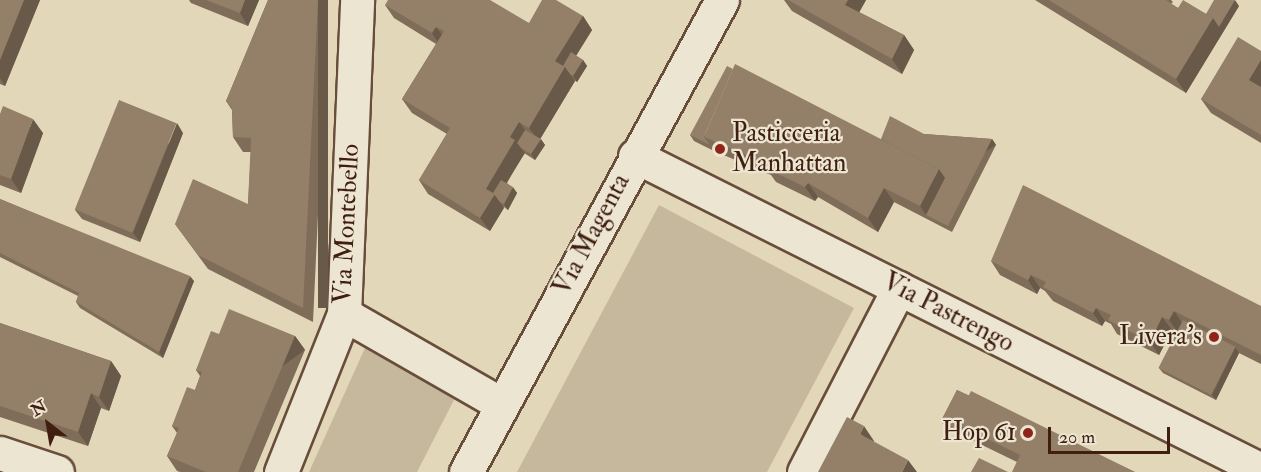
<!DOCTYPE html>
<html>
<head>
<meta charset="utf-8">
<style>
	body { margin:0 }
	#map { position:relative; width:1261px; height:472px; overflow:hidden; background:#e2d7b8; font-family:"IM FELL Double Pica",serif }
	div>[style] { position:absolute }
	.green>* { inset:0; background:#c6b89c }
	.roads { filter:drop-shadow(2px 0 #684d3b) drop-shadow(-2px 0 #684d3b) drop-shadow(0 2px #684d3b) drop-shadow(0 -2px #684d3b) }
	.street>* { height:33px; margin:-16.5px; padding:0 16.5px; transform-origin:16.5px; border-radius:16.5px; background:#ece5d1 }
	.wall>* { inset:0; background:#7f6d59 }
	.shaded-wall>* { inset:0; background:#685949; transform-origin:0 0 }
	.building>* { inset:0; background:#947f68; transform-origin:0 0 }
	.dots>* { width:16px; height:16px; translate:-50% -50%; box-sizing:border-box; border:3px solid #ece5d1; border-radius:50% }
	span { translate:-50% -50%; white-space:nowrap; text-align:center; line-height:1.15; -webkit-text-stroke:4.5px #ece5d1; paint-order:stroke }
	.poi-label { font-size:26px; color:#401f11 }
	.left { translate:0 -50%; text-align:left }
	.right { translate:-100% -50%; text-align:right }
	.street-label { font-size:26px; color:#401f11 }
	.north { position:absolute; left:18px; top:394px; width:60px; height:60px; -webkit-text-stroke:4px #ece5d1; paint-order:stroke; rotate:329deg; font-size:16px; font-weight:700; line-height:24px; text-align:center; color:#401f11 }
	.north::after { content:''; display:block; margin:auto; width:21px; height:27px; background:#401f11; clip-path:polygon(50% 0,100% 100%,50% 72%,0 100%) }
	.scale { position:absolute; left:1048px; top:427px; width:122px; height:27px; box-sizing:border-box; border:3px solid #401f11; border-top:0; padding-left:8px; font-size:18px; line-height:21px; white-space:nowrap; color:#401f11; -webkit-text-stroke:4px #ece5d1; paint-order:stroke }
</style>
</head>
<body>
<div id="map">
	<div class="green">
		<div style="clip-path:polygon(659px 205px,854px 308px,767px 472px,517px 472px)"></div>
		<div style="clip-path:polygon(365px 348px,456px 396px,417px 472px,309px 472px)"></div>
	</div>
	<div class="roads">
		<div class="street">
			<div style="left:635px;top:156px;width:700px;rotate:26.64deg"></div>
			<div style="left:344px;top:314px;width:181px;rotate:29.8deg"></div>
			<div style="left:0;top:453px;width:60px;rotate:18.4deg"></div>
			<div style="left:281px;top:472px;width:170px;rotate:-68.3deg"></div>
			<div style="left:344px;top:314px;width:314px;rotate:-87.6deg"></div>
			<div style="left:466px;top:472px;width:537px;rotate:-61.53deg"></div>
			<div style="left:804px;top:472px;width:207px;rotate:-62.7deg"></div>
		</div>
	</div>
	<div class="wall">
		<div style="clip-path:polygon(0 0,40px 0,5px 86px,0 84px)"></div>
		<div style="clip-path:polygon(189px 0,259px 0,248px 26px,191px 3px)"></div>
		<div style="clip-path:polygon(268px 0,328px 0,313px 322px,208px 269px,175px 224px,248px 204px,251px 152px,243px 152px,233px 137px,232px 110px,226px 101px)"></div>
		<div style="clip-path:polygon(784px 0,866px 0,859px 12px,904px 35px,914px 50px,902px 74px,792px 11px)"></div>
		<div style="clip-path:polygon(1035px 0,1171px 0,1173px 2px,1171px 4px,1178px 8px,1206px 14px,1239px 6px,1186px 93px)"></div>
		<div style="clip-path:polygon(385px 5px,529px 23px,583px 16px,592px 30px,576px 56px,583px 60px,587px 66px,577px 82px,574px 80px,575px 81px,540px 139px,545px 145px,535px 160px,524px 153px,507px 183px,517px 193px,508px 210px,504px 207px,490px 231px,428px 194px,419px 180px,447px 134px,412px 113px,402px 99px,436px 44px,394px 18px)"></div>
		<div style="clip-path:polygon(1261px 51px,1261px 143px,1211px 113px,1201px 99px)"></div>
		<div style="clip-path:polygon(0 114px,43px 133px,21px 193px,0 185px)"></div>
		<div style="clip-path:polygon(183px 133px,140px 242px,82px 219px,75px 210px)"></div>
		<div style="clip-path:polygon(924px 134px,992px 139px,996px 145px,952px 232px,894px 202px,878px 232px,818px 197px,815px 201px,776px 182px,771px 175px,714px 151px,694px 141px,690px 135px,881px 139px)"></div>
		<div style="clip-path:polygon(0 199px,194px 281px,163px 358px,80px 308px,76px 302px,78px 296px,0 257px)"></div>
		<div style="clip-path:polygon(991px 261px,1261px 306px,1261px 364px,1239px 353px,1216px 400px,1163px 373px,1159px 368px,1177px 333px,1172px 330px,1159px 355px,1117px 334px,1111px 324px,1105px 321px,1102px 326px,1053px 301px,1045px 291px,1040px 288px,1037px 294px,1000px 275px)"></div>
		<div style="clip-path:polygon(0 323px,111px 361px,121px 376px,109px 411px,101px 408px,88px 446px,0 417px)"></div>
		<div style="clip-path:polygon(219px 334px,295px 336px,305px 350px,254px 472px,180px 472px,177px 471px,167px 456px,177px 433px,172px 426px,195px 390px,200px 376px,196px 370px)"></div>
		<div style="clip-path:polygon(957px 390px,1135px 472px,1017px 462px,945px 427px,941px 421px)"></div>
	</div>
	<div class="shaded-wall">
		<div style="clip-path:polygon(24px 0,40px 0,5px 86px,0 78px,0 60px)"></div>
		<div style="clip-path:polygon(245px 0,259px 0,248px 26px,240px 13px)"></div>
		<div style="left:318px;top:0;width:10px;height:308px"></div>
		<div style="clip-path:polygon(848px 0,866px 0,855px 20px,845px 5px)"></div>
		<div style="clip-path:polygon(1235px 0,1239px 6px,1186px 93px,1176px 79px,1213px 18px)"></div>
		<div style="clip-path:polygon(583px 16px,592px 30px,567px 70px,575px 81px,539px 141px,529px 128px,555px 61px)"></div>
		<div style="clip-path:polygon(436px 27px,446px 40px,441px 47px,432px 33px)"></div>
		<div style="clip-path:polygon(904px 35px,914px 50px,902px 74px,892px 59px)"></div>
		<div style="clip-path:polygon(583px 60px,587px 66px,577px 82px,573px 76px)"></div>
		<div style="clip-path:polygon(1261px 60px,1261px 91px,1249px 80px)"></div>
		<div style="clip-path:polygon(33px 119px,43px 133px,21px 193px,11px 179px)"></div>
		<div style="clip-path:polygon(519px 122px,529px 135px,521px 148px,525px 153px,497px 198px,504px 208px,490px 231px,480px 218px,486px 189px,510px 137px)"></div>
		<div style="clip-path:polygon(177px 123px,183px 133px,140px 242px,133px 233px)"></div>
		<div style="clip-path:polygon(541px 139px,545px 145px,535px 160px,531px 154px)"></div>
		<div style="left:992px;top:139px;width:7px;height:97px;rotate:56deg"></div>
		<div style="clip-path:polygon(939px 169px,949px 183px,926px 215px,920px 206px)"></div>
		<div style="clip-path:polygon(808px 183px,818px 197px,815px 201px,805px 187px)"></div>
		<div style="clip-path:polygon(513px 187px,517px 193px,508px 210px,504px 204px)"></div>
		<div style="clip-path:polygon(884px 188px,894px 202px,878px 232px,868px 218px)"></div>
		<div style="clip-path:polygon(1031px 275px,1040px 288px,1037px 294px,1028px 280px)"></div>
		<div style="clip-path:polygon(190px 276px,194px 281px,163px 358px,159px 352px)"></div>
		<div style="clip-path:polygon(1096px 308px,1105px 321px,1102px 326px,1093px 313px)"></div>
		<div style="clip-path:polygon(1174px 311px,1183px 324px,1179px 334px,1169px 320px)"></div>
		<div style="clip-path:polygon(1162px 317px,1172px 330px,1159px 355px,1150px 342px)"></div>
		<div style="left:295px;top:336px;width:17px;height:147px;rotate:54deg"></div>
		<div style="clip-path:polygon(1235px 347px,1239px 353px,1216px 400px,1212px 395px)"></div>
		<div style="clip-path:polygon(111px 361px,121px 376px,109px 411px,99px 397px)"></div>
		<div style="clip-path:polygon(91px 393px,101px 408px,88px 446px,78px 432px)"></div>
		<div style="clip-path:polygon(864px 426px,874px 441px,870px 449px,860px 434px)"></div>
		<div style="clip-path:polygon(908px 460px,917px 472px,902px 472px)"></div>
	</div>
	<div class="building">
		<div style="clip-path:polygon(0 0,24px 0,0 60px)"></div>
		<div style="clip-path:polygon(206px 0,245px 0,240px 13px)"></div>
		<div style="clip-path:polygon(268px 0,318px 0,303px 308px,198px 255px,175px 224px,193px 179px,248px 204px,251px 138px,233px 137px,232px 108px,226px 101px)"></div>
		<div style="clip-path:polygon(388px 0,490px 0,529px 23px,542px 0,556px 0,583px 16px,555px 61px,565px 67px,529px 128px,519px 122px,510px 137px,515px 140px,486px 189px,495px 194px,480px 218px,419px 180px,450px 128px,402px 99px,444px 31px,436px 27px,432px 33px,385px 5px)"></div>
		<div style="clip-path:polygon(788px 0,848px 0,845px 5px,904px 35px,892px 59px)"></div>
		<div style="clip-path:polygon(1049px 0,1166px 0,1178px 8px,1183px 0,1213px 18px,1176px 79px)"></div>
		<div style="clip-path:polygon(1214px 0,1235px 0,1219px 27px,1213px 18px,1206px 14px)"></div>
		<div style="clip-path:polygon(1238px 37px,1261px 51px,1261px 60px,1249px 80px,1261px 87px,1261px 135px,1201px 99px)"></div>
		<div style="clip-path:polygon(571px 52px,583px 60px,573px 76px,570px 74px,565px 67px,563px 66px)"></div>
		<div style="clip-path:polygon(735px 64px,939px 169px,920px 206px,884px 188px,868px 218px,808px 183px,805px 187px,766px 168px,768px 164px,704px 137px)"></div>
		<div style="clip-path:polygon(727px 66px,733px 69px,704px 137px,710px 145px,690px 135px)"></div>
		<div style="left:119px;top:100px;width:62px;height:118px;rotate:22deg"></div>
		<div style="clip-path:polygon(3px 106px,33px 119px,11px 179px,0 175px,0 114px)"></div>
		<div style="clip-path:polygon(890px 116px,924px 134px,992px 139px,948px 226px,926px 215px,945px 178px,939px 169px,881px 139px)"></div>
		<div style="clip-path:polygon(525px 130px,541px 139px,531px 154px,521px 148px,517px 143px)"></div>
		<div style="clip-path:polygon(501px 180px,513px 187px,504px 204px,500px 202px,493px 193px)"></div>
		<div style="clip-path:polygon(1023px 185px,1261px 306px,1261px 355px,1174px 311px,1169px 320px,1162px 317px,1150px 342px,1108px 320px,1111px 315px,1096px 308px,1093px 313px,1043px 287px,1046px 282px,1031px 275px,1028px 280px,991px 261px)"></div>
		<div style="clip-path:polygon(0 199px,190px 276px,159px 352px,76px 302px,79px 293px,0 253px)"></div>
		<div style="clip-path:polygon(229px 309px,295px 336px,238px 472px,206px 472px,167px 456px,179px 428px,172px 426px,187px 387px,195px 390px,202px 372px,196px 370px,211px 331px,219px 334px)"></div>
		<div style="left:1183px;top:320px;width:59px;height:54px;rotate:27deg"></div>
		<div style="clip-path:polygon(0 323px,111px 361px,99px 397px,91px 393px,78px 432px,0 406px)"></div>
		<div style="clip-path:polygon(957px 390px,969px 396px,955px 423px,961px 431px,941px 421px)"></div>
		<div style="clip-path:polygon(971px 391px,1135px 472px,1012px 472px,1020px 455px,955px 423px)"></div>
		<div style="clip-path:polygon(847px 417px,864px 426px,860px 434px,908px 460px,902px 472px,818px 472px)"></div>
		<div style="clip-path:polygon(979px 458px,1008px 472px,971px 472px)"></div>
	</div>
	<div class="dots">
		<div style="left:720px;top:149px;background:#8f2418"></div>
		<div style="left:1214px;top:337px;background:#8f2418"></div>
		<div style="left:1028px;top:433px;background:#8f2418"></div>
	</div>
	<div class="poi-label">
		<span class="left" style="left:732px;top:149px">Pasticceria<br>Manhattan</span>
		<span class="right" style="left:1202px;top:337px">Livera's</span>
		<span class="right" style="left:1016px;top:433px">Hop 61</span>
	</div>
	<div class="street-label">
		<span style="left:347px;top:224px;rotate:-87deg">Via Montebello</span>
		<span style="left:592px;top:235px;rotate:-62deg">Via Magenta</span>
		<span style="left:948px;top:313px;rotate:27deg">Via Pastrengo</span>
	</div>
	<div class="north">N</div>
	<div class="scale">20 m</div>
</div>
</body>
</html>
